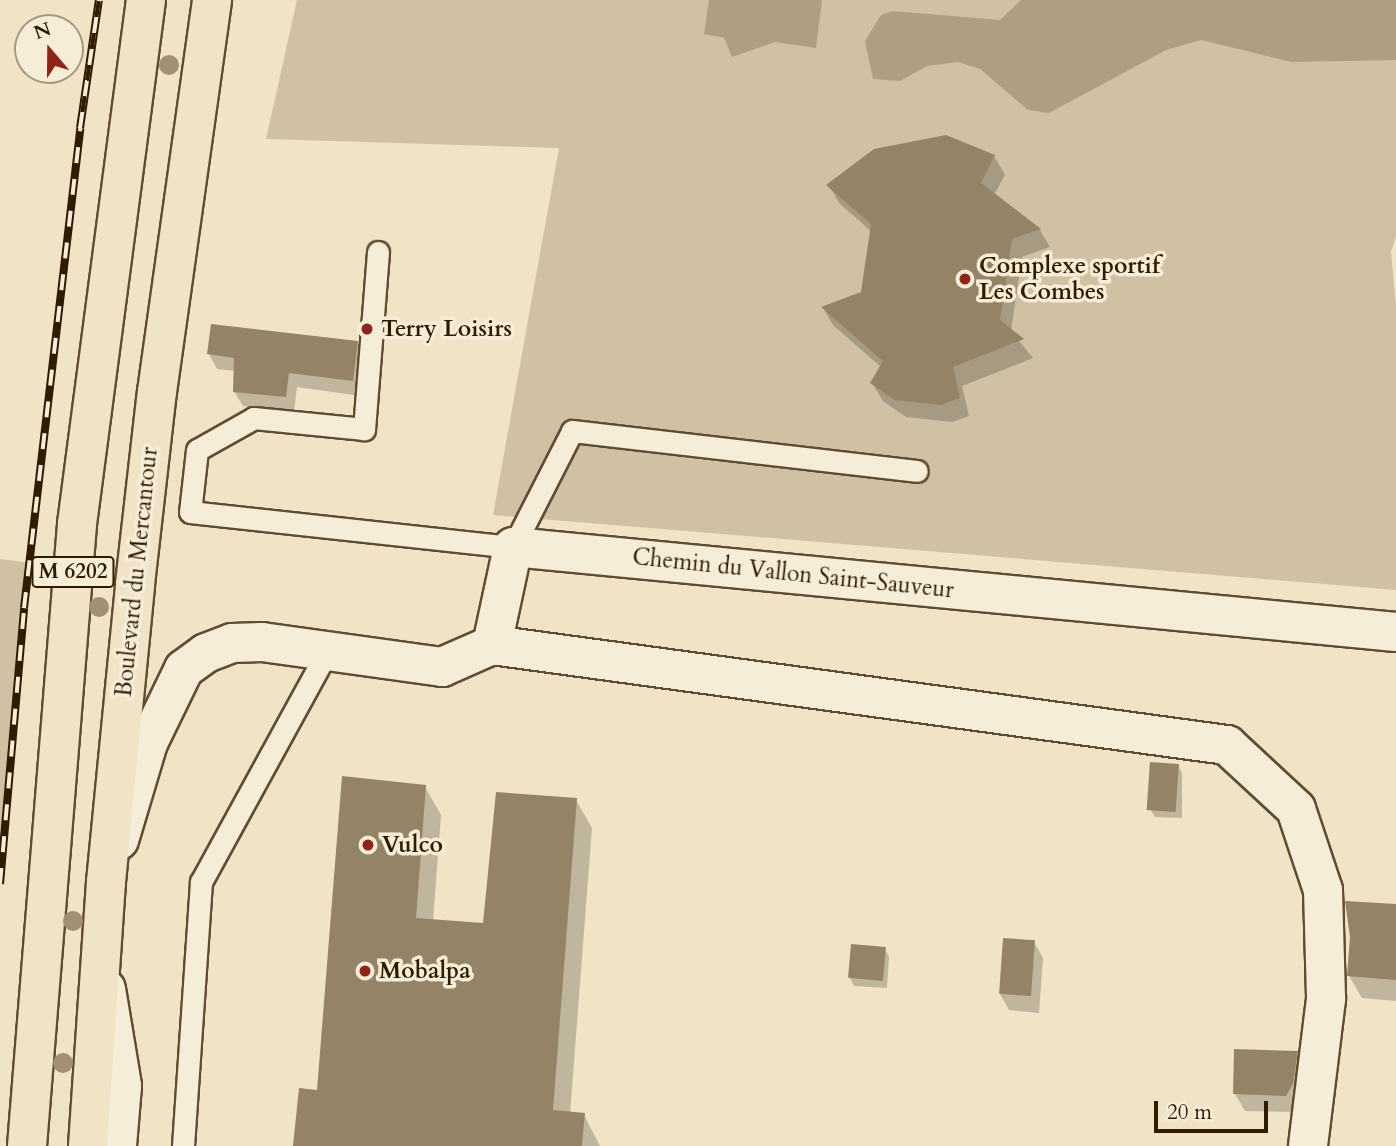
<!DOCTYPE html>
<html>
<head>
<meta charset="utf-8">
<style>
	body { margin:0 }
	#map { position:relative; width:1396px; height:1146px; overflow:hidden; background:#f1e3c5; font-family:Cardo,serif }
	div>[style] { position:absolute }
	.green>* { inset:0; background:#d0c1a4 }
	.water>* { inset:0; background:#af9f82 }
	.shadow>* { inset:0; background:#0003 }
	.building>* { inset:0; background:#948366; transform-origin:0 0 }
	.roads { filter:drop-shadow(2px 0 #604d31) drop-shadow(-2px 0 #604d31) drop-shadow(0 2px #604d31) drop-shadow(0 -2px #604d31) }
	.service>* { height:21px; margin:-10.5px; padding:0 10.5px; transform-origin:10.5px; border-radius:10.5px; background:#f6edd9 }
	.minor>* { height:38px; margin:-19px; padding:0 19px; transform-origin:19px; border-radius:19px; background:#f6edd9 }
	.primary>* { height:38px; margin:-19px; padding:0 19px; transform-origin:19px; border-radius:19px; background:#f1e3c5 }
	.rail>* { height:8px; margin-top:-4px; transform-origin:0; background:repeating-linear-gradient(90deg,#f6edd9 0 16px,#2f1b00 0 32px); box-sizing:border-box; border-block:2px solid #2f1b00 }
	.trees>* { width:20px; height:20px; margin:-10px; border-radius:50%; background:#a19074 }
	.dots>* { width:19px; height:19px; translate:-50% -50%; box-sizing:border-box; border:4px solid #f6edd9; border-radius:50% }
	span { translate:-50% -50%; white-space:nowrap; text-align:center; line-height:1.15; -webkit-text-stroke:7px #f6edd9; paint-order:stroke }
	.shield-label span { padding:2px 5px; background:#f6edd9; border:2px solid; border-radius:5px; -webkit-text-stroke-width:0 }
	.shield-label { font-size:21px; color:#2f1b00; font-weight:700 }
	.poi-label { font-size:23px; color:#2f1b00; font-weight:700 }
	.left { translate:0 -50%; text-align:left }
	.street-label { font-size:23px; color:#2f1b00 }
	.north { position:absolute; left:14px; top:14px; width:70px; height:70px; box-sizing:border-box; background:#f6edd9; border:2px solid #a69982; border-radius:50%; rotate:340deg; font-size:19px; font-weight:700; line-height:28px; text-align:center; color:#2f1b00 }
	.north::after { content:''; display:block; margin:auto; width:24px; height:32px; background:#8f2418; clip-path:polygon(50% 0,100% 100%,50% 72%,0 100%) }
	.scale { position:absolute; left:1154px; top:1101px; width:114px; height:32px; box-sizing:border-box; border:4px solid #2f1b00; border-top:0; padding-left:9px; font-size:21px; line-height:24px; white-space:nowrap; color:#2f1b00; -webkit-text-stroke:5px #f6edd9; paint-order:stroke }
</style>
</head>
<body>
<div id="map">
	<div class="green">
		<div style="clip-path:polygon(297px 0,1396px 0,1396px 236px,1391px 252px,1396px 306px,1396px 590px,493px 515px,559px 148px,266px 139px)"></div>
		<div style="clip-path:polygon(0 559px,31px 563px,0 884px)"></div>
	</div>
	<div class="water">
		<div style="clip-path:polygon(709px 0,822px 0,816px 48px,775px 42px,732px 57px,724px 38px,704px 34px)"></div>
		<div style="clip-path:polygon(1021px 0,1396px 0,1396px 60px,1291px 62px,1201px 40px,1166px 50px,1049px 113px,1028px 110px,980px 69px,958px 62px,927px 66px,900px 81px,873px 79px,865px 41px,881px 15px,893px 11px,1000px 20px)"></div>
	</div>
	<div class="shadow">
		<div style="clip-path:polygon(994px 156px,1005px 175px,994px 195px,1040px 230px,1050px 247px,1022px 257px,1011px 331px,1033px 358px,962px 386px,969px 416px,952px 422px,906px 417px,883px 401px,872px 383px,881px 367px,833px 325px,823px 308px,863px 294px,872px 232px,839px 203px,829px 185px)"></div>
		<div style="clip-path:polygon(357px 343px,365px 358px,361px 396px,297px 387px,294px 411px,243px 406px,234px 391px,235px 371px,217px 369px,209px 354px)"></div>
		<div style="clip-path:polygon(1178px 765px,1182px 773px,1182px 818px,1155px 817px,1150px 809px)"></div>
		<div style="clip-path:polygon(425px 787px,441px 815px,433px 921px,484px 925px,576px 800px,592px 828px,570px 1114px,584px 1115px,600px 1146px,295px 1146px,319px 1092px)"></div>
		<div style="clip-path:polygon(1396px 906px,1396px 1001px,1362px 998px,1349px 976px)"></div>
		<div style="clip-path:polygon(1034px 942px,1043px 958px,1039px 1013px,1009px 1010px,1000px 994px)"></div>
		<div style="clip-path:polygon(885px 949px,889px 957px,887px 988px,854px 986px,850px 978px)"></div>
		<div style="clip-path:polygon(1297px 1053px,1306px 1070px,1295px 1112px,1245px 1111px,1235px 1094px)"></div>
	</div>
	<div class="building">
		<div style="clip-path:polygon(946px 135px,995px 155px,981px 183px,1041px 229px,1012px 239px,1000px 320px,1024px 339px,953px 367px,960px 398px,941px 405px,895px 400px,870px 383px,883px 361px,821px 307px,861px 292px,871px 224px,826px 185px,874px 149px)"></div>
		<div style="clip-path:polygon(211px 324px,358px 341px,353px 381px,289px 373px,286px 397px,233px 392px,234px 358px,207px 354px)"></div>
		<div style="left:1150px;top:762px;width:29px;height:48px;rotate:4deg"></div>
		<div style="clip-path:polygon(342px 776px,426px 785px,416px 918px,483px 923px,496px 792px,577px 798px,553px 1110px,585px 1113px,582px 1146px,293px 1146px,299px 1088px,317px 1090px)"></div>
		<div style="clip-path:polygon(1345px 901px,1396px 904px,1396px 980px,1347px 976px,1350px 937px)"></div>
		<div style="left:1003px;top:938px;width:32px;height:56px;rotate:4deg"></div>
		<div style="left:851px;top:944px;width:35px;height:34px;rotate:5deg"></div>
		<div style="clip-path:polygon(1234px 1049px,1298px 1051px,1293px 1084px,1286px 1096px,1233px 1094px)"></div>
	</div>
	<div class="roads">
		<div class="service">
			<div style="left:378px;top:252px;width:178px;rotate:94.5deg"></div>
			<div style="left:364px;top:429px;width:111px;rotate:-174.3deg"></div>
			<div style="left:254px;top:418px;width:65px;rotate:150.7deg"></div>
			<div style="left:197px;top:450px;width:62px;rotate:96.4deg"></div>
			<div style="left:190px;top:512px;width:325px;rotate:6.2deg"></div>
			<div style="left:513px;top:547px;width:130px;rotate:-63deg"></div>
			<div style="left:572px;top:431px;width:347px;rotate:6.6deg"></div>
			<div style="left:183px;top:1146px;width:265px;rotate:-86.1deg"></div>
			<div style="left:201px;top:882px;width:260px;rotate:-61.3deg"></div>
		</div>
		<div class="minor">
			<div style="left:492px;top:645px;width:742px;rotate:7.75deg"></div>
			<div style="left:1227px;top:745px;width:94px;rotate:42.8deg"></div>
			<div style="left:1296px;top:809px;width:85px;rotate:71.6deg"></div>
			<div style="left:1323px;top:890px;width:109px;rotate:88.4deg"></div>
			<div style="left:1326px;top:999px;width:148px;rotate:97deg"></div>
			<div style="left:119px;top:840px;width:101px;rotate:-73.4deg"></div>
			<div style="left:148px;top:743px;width:82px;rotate:-64.1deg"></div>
			<div style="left:184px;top:669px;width:27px;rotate:-36deg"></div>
			<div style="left:206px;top:653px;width:28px;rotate:-21deg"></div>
			<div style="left:232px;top:643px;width:30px;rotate:-2deg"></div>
			<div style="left:262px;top:642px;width:182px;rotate:7.9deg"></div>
			<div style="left:442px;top:667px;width:55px;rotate:-23.7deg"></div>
			<div style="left:492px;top:645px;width:100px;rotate:-77.9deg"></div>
			<div style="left:513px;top:547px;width:887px;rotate:5.5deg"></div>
			<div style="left:106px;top:989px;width:98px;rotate:80.6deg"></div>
			<div style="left:122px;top:1086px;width:60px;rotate:94.8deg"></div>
		</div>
		<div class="primary">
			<div style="left:27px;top:1146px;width:624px;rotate:-85.4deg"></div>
			<div style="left:77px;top:524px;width:529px;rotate:-82.5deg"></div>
			<div style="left:88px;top:1146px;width:265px;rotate:-86.1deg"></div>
			<div style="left:106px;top:882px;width:299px;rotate:-84.4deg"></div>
			<div style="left:135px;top:584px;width:193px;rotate:-83.5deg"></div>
			<div style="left:157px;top:392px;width:396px;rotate:-82deg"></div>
		</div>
	</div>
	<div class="rail">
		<div style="left:0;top:884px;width:277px;rotate:-85deg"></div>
		<div style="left:24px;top:608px;width:483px;rotate:-83.3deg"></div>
		<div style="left:80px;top:128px;width:129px;rotate:-81.6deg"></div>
	</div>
	<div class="trees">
		<div style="left:169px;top:65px"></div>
		<div style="left:99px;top:607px"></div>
		<div style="left:73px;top:921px"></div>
		<div style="left:63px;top:1063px"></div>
	</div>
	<div class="dots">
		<div style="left:965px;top:279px;background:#8f2418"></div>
		<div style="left:367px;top:329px;background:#8f2418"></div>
		<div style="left:368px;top:845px;background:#8f2418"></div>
		<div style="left:365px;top:971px;background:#8f2418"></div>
	</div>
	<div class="shield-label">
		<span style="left:73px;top:572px">M 6202</span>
	</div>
	<div class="poi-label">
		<span class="left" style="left:979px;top:279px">Complexe sportif<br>Les Combes</span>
		<span class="left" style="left:381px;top:329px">Terry Loisirs</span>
		<span class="left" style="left:382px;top:845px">Vulco</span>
		<span class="left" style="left:379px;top:971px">Mobalpa</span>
	</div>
	<div class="street-label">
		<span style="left:137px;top:572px;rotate:-84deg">Boulevard du Mercantour</span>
		<span style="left:793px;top:574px;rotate:6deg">Chemin du Vallon Saint-Sauveur</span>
	</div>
	<div class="north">N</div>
	<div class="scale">20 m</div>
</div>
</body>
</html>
